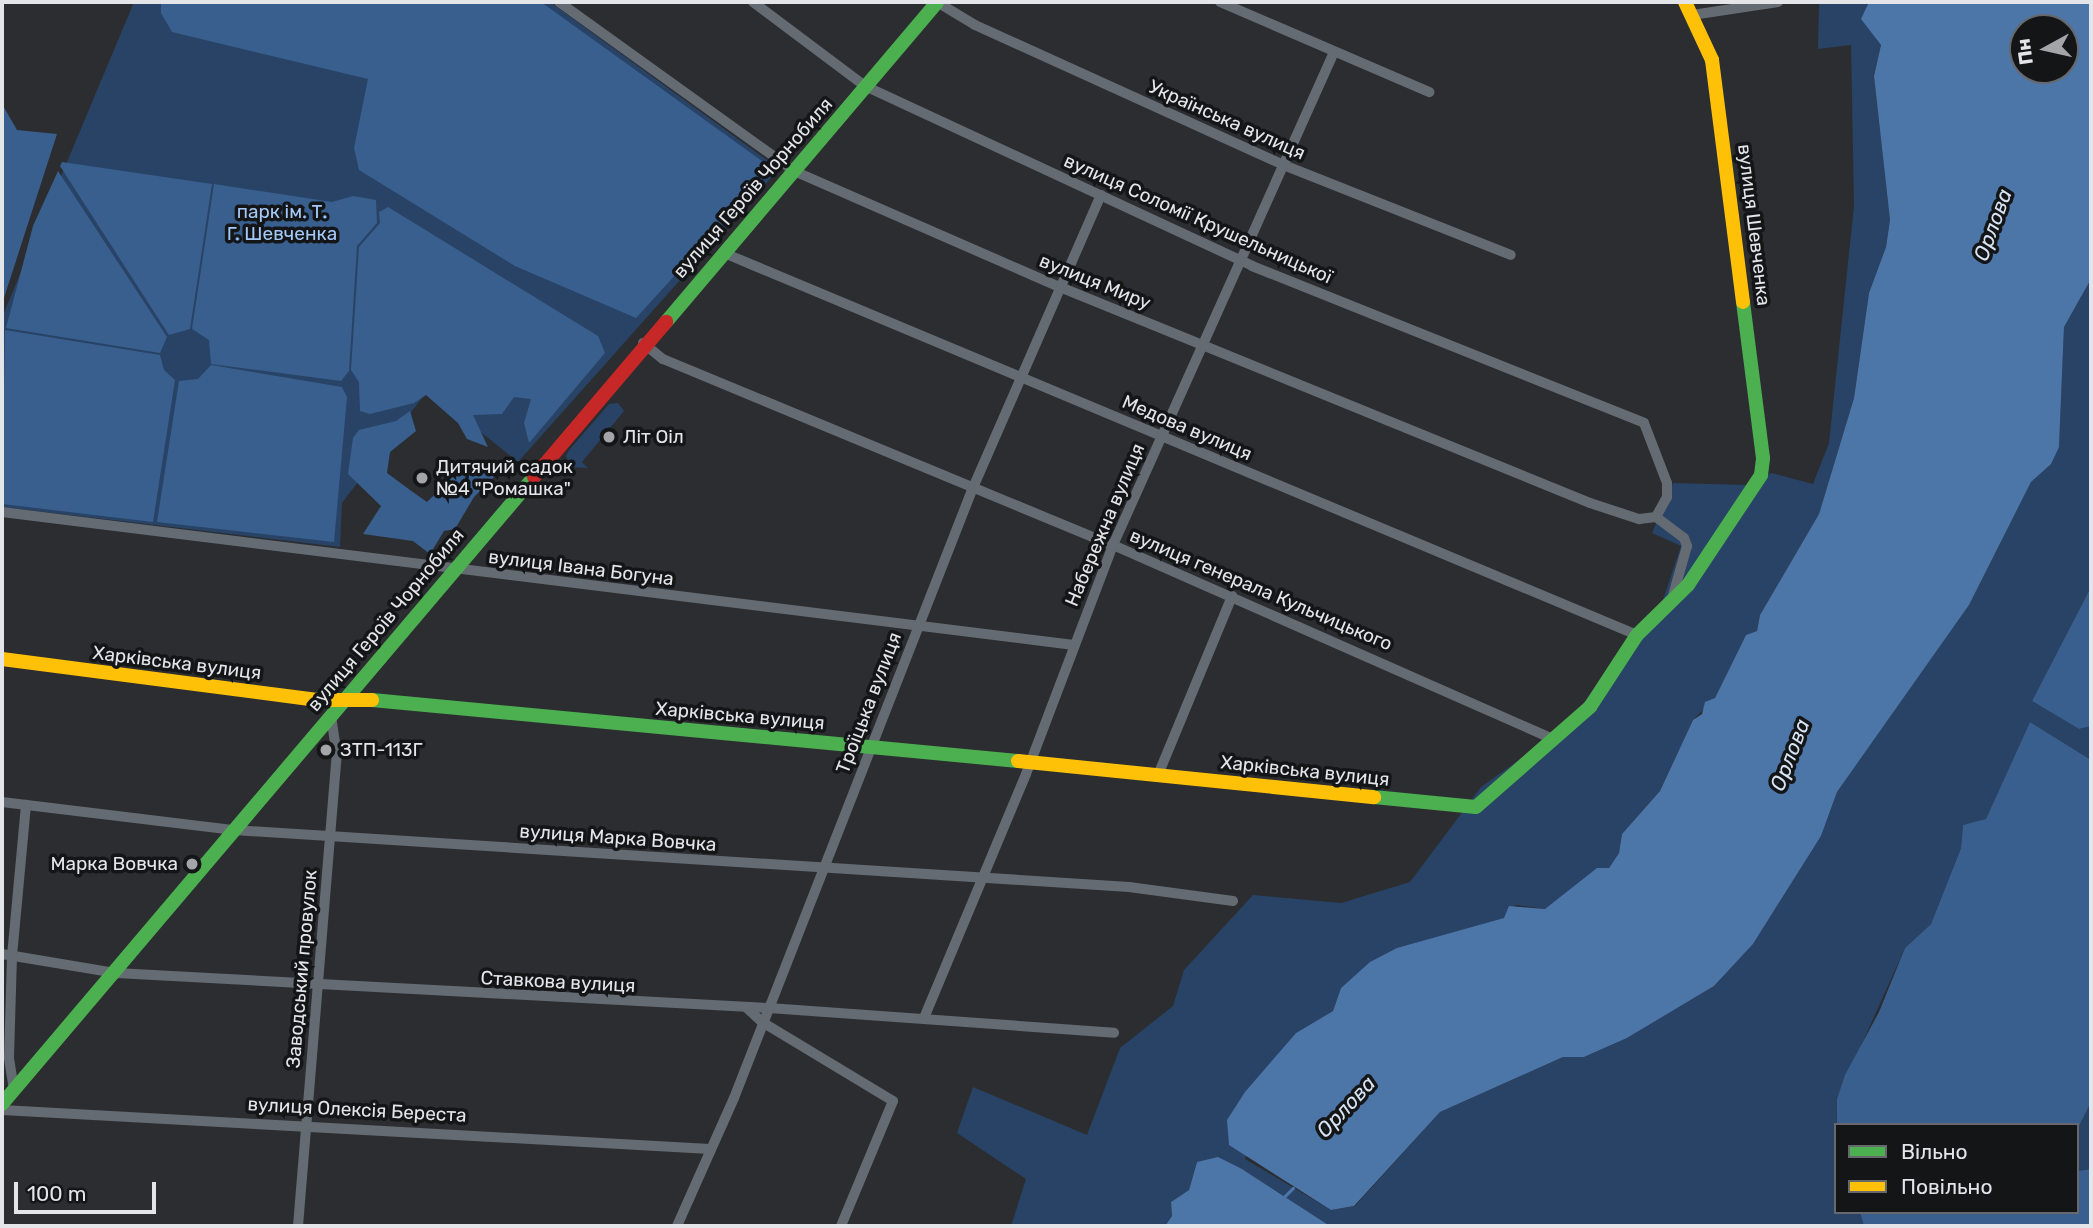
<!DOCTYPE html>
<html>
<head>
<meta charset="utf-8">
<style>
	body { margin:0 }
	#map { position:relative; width:2093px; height:1228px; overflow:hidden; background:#2b2d30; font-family:Rubik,sans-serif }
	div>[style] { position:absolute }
	.green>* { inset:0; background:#284366 }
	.forest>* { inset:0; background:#395f8e }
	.water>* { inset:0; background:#4c75a8 }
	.stream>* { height:2.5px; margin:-1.25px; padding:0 1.25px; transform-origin:1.25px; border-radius:1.25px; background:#4c75a8 }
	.street>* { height:10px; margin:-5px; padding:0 5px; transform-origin:5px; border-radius:5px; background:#656b73 }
	.fast>* { height:14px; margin:-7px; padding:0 7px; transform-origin:7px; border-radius:7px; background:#4caf50 }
	.slow>* { height:14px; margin:-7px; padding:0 7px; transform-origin:7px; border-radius:7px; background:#ffc107 }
	.jam>* { height:14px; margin:-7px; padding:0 7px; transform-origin:7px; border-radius:7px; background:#c62828 }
	.dots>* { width:19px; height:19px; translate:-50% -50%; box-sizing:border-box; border:4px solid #141517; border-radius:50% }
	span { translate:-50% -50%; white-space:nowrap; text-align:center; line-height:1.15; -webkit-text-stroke:7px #141517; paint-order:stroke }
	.street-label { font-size:19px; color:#e4e5e8 }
	.park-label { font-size:19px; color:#a3c9f8 }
	.poi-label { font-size:19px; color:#e4e5e8 }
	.left { translate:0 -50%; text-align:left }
	.right { translate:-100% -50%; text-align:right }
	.water-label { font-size:21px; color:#d7e4f4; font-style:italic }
	.frame { position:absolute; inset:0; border:4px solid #e4e5e8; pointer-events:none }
	.legend { position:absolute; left:1834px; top:1123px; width:245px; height:91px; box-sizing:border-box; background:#141517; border:2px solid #67686b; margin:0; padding:9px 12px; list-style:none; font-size:21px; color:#e4e5e8 }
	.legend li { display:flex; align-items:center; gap:14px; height:35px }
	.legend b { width:35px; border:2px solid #67686b }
	.north { position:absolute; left:2009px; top:14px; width:70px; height:70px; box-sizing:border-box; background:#141517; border:2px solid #67686b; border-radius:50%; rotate:262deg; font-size:19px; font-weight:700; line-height:28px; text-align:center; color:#e4e5e8 }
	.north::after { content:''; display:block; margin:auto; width:24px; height:32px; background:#a3a5a8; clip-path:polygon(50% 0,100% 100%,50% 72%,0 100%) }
	.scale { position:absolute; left:14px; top:1182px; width:142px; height:32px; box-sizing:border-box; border:4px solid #e4e5e8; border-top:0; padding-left:9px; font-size:21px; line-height:24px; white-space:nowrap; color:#e4e5e8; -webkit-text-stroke:5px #141517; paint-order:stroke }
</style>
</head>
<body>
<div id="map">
	<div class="green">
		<div style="clip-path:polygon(134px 2px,550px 2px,779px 169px,518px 462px,428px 390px,342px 503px,340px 547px,2px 507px,3px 315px)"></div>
		<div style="clip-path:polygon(1819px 2px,1869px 2px,1862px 19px,1881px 45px,1874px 76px,1890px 220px,1886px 247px,1869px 293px,1854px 398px,1819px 514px,1760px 615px,1757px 631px,1746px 635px,1715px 698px,1693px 720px,1660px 791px,1622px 834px,1619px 853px,1609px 868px,1545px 909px,1516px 905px,1505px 918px,1371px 962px,1341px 988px,1333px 1011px,1296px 1033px,1276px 1057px,1245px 1159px,1331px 1210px,1355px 1206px,1440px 1112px,1563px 1057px,1584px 1057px,1627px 1038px,1714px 986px,1753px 944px,1821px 836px,1837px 792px,1969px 605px,2031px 482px,2059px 447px,2064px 327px,2091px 279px,2091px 587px,2032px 701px,2079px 729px,2091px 726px,2091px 760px,2030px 722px,1986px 820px,1963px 825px,1961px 848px,1931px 924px,1905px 948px,1837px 1099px,1836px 1212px,1860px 1212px,1864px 1226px,1330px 1226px,1242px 1169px,1197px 1162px,1189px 1190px,1171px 1202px,1172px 1216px,1165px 1226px,1011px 1226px,1026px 1179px,957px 1133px,973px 1087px,1087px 1135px,1120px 1048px,1173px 1006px,1184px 970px,1253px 895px,1341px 903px,1410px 882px,1481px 787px,1565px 727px,1663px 600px,1681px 546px,1652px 533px,1673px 483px,1749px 485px,1771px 473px,1813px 484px,1829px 443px,1854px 206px,1851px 45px,1818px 49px)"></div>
		<div style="clip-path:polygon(618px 403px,624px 411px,582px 462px,588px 468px,570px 467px,566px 456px,570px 449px,609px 404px)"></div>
		<div style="clip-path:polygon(2091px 1101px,2091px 1169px,2077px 1171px,2077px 1130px)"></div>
	</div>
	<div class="forest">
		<div style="clip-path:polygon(161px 2px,541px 2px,769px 166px,761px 181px,636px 318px,515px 266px,359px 170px,354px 148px,368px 79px,172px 32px,161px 13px)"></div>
		<div style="clip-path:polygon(2px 104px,17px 130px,57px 134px,2px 304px)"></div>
		<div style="clip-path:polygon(62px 162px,212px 184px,190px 329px,169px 335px,60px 166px)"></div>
		<div style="clip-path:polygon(58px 171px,167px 337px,160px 353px,6px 328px,33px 226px)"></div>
		<div style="clip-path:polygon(214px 184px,332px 202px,353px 196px,376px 200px,377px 223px,357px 246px,349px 371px,341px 381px,211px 364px,209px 340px,192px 329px)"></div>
		<div style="clip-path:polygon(388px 207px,598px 336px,605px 353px,529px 443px,524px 423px,531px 399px,514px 397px,502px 414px,473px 415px,488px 447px,467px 439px,458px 423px,426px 395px,414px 403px,370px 414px,360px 411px,359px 382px,351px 370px,359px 247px,380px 223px,379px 212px)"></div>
		<div style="clip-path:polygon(5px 330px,160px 355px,164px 370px,175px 380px,153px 522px,2px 504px)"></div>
		<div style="clip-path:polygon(211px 365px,342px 387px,347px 397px,334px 542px,157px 522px,179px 381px,198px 379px)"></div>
		<div style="clip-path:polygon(410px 411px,416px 431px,390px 452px,387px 473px,410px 490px,427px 502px,466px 464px,474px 470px,496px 462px,498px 473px,474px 497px,455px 529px,444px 531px,430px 554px,413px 541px,363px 534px,381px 506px,348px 474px,353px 438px,359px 430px,396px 421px)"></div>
		<div style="clip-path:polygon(2091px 587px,2091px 726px,2079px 729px,2032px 701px)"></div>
		<div style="clip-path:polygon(2030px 722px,2091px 760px,2089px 1106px,2077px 1130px,2077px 1125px,1837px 1125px,1837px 1099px,1845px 1075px,1879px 1012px,1905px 948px,1931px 924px,1961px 848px,1963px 825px,1986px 819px)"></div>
		<div style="clip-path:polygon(2091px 1169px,2091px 1226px,1864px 1226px,1860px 1212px,2077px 1212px,2077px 1171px)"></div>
	</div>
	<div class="water">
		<div style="clip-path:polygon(evenodd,1869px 2px,2091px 2px,2091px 279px,2064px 327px,2059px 447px,2051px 464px,2031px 482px,1969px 605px,1837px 792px,1821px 836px,1753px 944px,1714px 986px,1627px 1038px,1584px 1057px,1563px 1057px,1440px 1112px,1354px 1206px,1331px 1210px,1229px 1145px,1227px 1120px,1245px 1092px,1296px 1033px,1333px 1011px,1341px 988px,1370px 962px,1397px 948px,1504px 918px,1509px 906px,1545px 909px,1597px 868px,1609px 868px,1619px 853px,1622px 834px,1660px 791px,1693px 720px,1702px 714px,1705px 702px,1715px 698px,1746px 635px,1757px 631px,1760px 615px,1819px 514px,1854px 398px,1869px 293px,1886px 247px,1890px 220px,1874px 76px,1881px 45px,1861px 19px,1869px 2px,2023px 28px,2065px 28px,2065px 70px,2023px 70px,2023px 28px)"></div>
		<div style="clip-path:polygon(1218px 1157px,1242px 1169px,1330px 1226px,1165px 1226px,1172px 1216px,1171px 1202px,1189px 1190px,1197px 1162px)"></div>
	</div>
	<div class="stream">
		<div style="left:1283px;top:1198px;width:14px;rotate:-45deg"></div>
	</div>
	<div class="street">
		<div style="left:559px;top:2px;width:289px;rotate:35.7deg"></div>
		<div style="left:794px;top:171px;width:290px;rotate:23.6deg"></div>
		<div style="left:1060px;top:287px;width:572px;rotate:22.17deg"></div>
		<div style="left:1590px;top:503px;width:52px;rotate:18.1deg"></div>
		<div style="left:1639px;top:519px;width:17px;rotate:-7deg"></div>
		<div style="left:753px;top:2px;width:140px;rotate:36.9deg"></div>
		<div style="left:865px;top:86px;width:427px;rotate:24.9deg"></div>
		<div style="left:1252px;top:266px;width:422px;rotate:21.8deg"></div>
		<div style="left:1644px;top:423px;width:64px;rotate:69deg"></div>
		<div style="left:1667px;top:483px;width:14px;rotate:90deg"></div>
		<div style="left:1667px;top:497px;width:23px;rotate:119deg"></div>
		<div style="left:937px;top:2px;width:44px;rotate:31.2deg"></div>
		<div style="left:975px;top:25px;width:336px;rotate:24.4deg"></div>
		<div style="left:1281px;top:164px;width:247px;rotate:21.6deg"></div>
		<div style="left:1220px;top:2px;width:228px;rotate:23.3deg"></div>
		<div style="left:1692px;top:15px;width:87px;rotate:-8.6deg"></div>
		<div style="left:724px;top:253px;width:990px;rotate:22.7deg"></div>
		<div style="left:643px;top:343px;width:26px;rotate:39deg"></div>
		<div style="left:663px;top:359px;width:487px;rotate:22.5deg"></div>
		<div style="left:1113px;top:545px;width:483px;rotate:23.8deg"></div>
		<div style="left:2px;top:512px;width:1080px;rotate:7.07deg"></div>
		<div style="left:1656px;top:517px;width:35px;rotate:37deg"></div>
		<div style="left:1684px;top:538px;width:9px;rotate:69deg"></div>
		<div style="left:1687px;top:546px;width:55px;rotate:105.8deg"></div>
		<div style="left:1158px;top:775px;width:194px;rotate:-67.5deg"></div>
		<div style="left:2px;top:802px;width:234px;rotate:6.9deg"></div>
		<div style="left:234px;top:830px;width:897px;rotate:3.64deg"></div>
		<div style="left:1129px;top:887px;width:105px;rotate:7.7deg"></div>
		<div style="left:2px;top:954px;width:116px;rotate:9.5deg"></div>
		<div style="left:116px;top:973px;width:654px;rotate:3.07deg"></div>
		<div style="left:769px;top:1008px;width:346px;rotate:4.1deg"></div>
		<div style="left:747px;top:1008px;width:21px;rotate:43deg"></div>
		<div style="left:762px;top:1022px;width:153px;rotate:31.1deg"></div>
		<div style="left:893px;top:1101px;width:135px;rotate:112.6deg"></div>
		<div style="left:924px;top:1018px;width:264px;rotate:-67.3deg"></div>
		<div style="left:1026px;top:774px;width:245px;rotate:-69.2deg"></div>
		<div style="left:1113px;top:545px;width:540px;rotate:-65.85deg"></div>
		<div style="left:14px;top:1090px;width:33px;rotate:-99deg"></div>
		<div style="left:9px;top:1057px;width:101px;rotate:-88.3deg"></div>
		<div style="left:12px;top:956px;width:152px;rotate:-84.7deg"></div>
		<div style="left:2px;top:1110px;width:709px;rotate:3.15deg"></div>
		<div style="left:298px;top:1226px;width:472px;rotate:-85.3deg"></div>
		<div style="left:337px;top:756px;width:40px;rotate:-98.5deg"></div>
		<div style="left:677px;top:1226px;width:140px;rotate:-66deg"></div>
		<div style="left:734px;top:1098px;width:653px;rotate:-68.62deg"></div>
		<div style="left:972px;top:490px;width:322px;rotate:-66.4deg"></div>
	</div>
	<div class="fast">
		<div style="left:666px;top:322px;width:419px;rotate:-49.7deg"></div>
		<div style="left:372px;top:700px;width:649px;rotate:5.39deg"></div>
		<div style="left:1374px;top:797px;width:102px;rotate:5.6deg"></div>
		<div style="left:1476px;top:807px;width:152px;rotate:-41.3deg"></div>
		<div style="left:1590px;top:707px;width:86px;rotate:-56.9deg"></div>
		<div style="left:1637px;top:635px;width:71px;rotate:-44.4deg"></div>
		<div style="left:1688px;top:585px;width:132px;rotate:-56.4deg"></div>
		<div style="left:1761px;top:475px;width:17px;rotate:-83deg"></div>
		<div style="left:1763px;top:458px;width:157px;rotate:-97.3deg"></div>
		<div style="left:2px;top:1104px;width:822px;rotate:-49.69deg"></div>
	</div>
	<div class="slow">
		<div style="left:1685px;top:2px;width:64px;rotate:65deg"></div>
		<div style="left:1712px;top:60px;width:244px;rotate:82.7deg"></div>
		<div style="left:2px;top:659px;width:320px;rotate:7.4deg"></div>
		<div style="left:319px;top:700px;width:53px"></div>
		<div style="left:1018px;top:761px;width:358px;rotate:5.8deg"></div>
	</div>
	<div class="jam">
		<div style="left:534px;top:477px;width:204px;rotate:-49.6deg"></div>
	</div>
	<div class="dots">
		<div style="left:609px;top:437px;background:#a3a5a8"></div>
		<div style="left:422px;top:478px;background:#a3a5a8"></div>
		<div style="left:326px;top:750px;background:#a3a5a8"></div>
		<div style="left:192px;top:864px;background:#a3a5a8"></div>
	</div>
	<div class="street-label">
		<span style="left:1227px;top:120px;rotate:24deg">Українська вулиця</span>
		<span style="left:753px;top:188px;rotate:-49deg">вулиця Героїв Чорнобиля</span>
		<span style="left:1198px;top:219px;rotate:24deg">вулиця Соломії Крушельницької</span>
		<span style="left:1754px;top:225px;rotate:83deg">вулиця Шевченка</span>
		<span style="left:1095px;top:282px;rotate:22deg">вулиця Миру</span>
		<span style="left:1187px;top:428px;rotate:23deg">Медова вулиця</span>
		<span style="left:1105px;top:525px;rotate:-67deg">Набережна вулиця</span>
		<span style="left:581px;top:568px;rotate:7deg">вулиця Івана Богуна</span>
		<span style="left:1261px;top:590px;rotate:23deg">вулиця генерала Кульчицького</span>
		<span style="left:386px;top:620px;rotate:-50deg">вулиця Героїв Чорнобиля</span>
		<span style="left:177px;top:663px;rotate:7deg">Харківська вулиця</span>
		<span style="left:869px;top:703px;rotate:-69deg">Троїцька вулиця</span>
		<span style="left:740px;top:716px;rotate:5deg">Харківська вулиця</span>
		<span style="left:1305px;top:771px;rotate:6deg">Харківська вулиця</span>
		<span style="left:618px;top:838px;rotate:4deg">вулиця Марка Вовчка</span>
		<span style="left:302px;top:969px;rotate:-85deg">Заводський провулок</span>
		<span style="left:558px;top:982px;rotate:3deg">Ставкова вулиця</span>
		<span style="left:357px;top:1110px;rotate:3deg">вулиця Олексія Береста</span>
	</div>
	<div class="park-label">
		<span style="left:282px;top:223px">парк ім. Т.<br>Г. Шевченка</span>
	</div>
	<div class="poi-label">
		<span class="left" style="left:623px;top:437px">Літ Оіл</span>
		<span class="left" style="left:436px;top:478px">Дитячий садок<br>№4 "Ромашка"</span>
		<span class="left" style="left:340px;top:750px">ЗТП-113Г</span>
		<span class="right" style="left:178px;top:864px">Марка Вовчка</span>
	</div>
	<div class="water-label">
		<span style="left:1993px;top:225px;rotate:-70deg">Орлова</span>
		<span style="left:1790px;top:755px;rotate:-69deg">Орлова</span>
		<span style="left:1346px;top:1107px;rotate:-47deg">Орлова</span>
	</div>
	<div class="frame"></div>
	<ul class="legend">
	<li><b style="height:9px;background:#4caf50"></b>Вільно</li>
	<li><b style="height:9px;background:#ffc107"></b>Повільно</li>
	</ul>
	<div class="north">Пн</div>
	<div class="scale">100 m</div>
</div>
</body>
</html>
